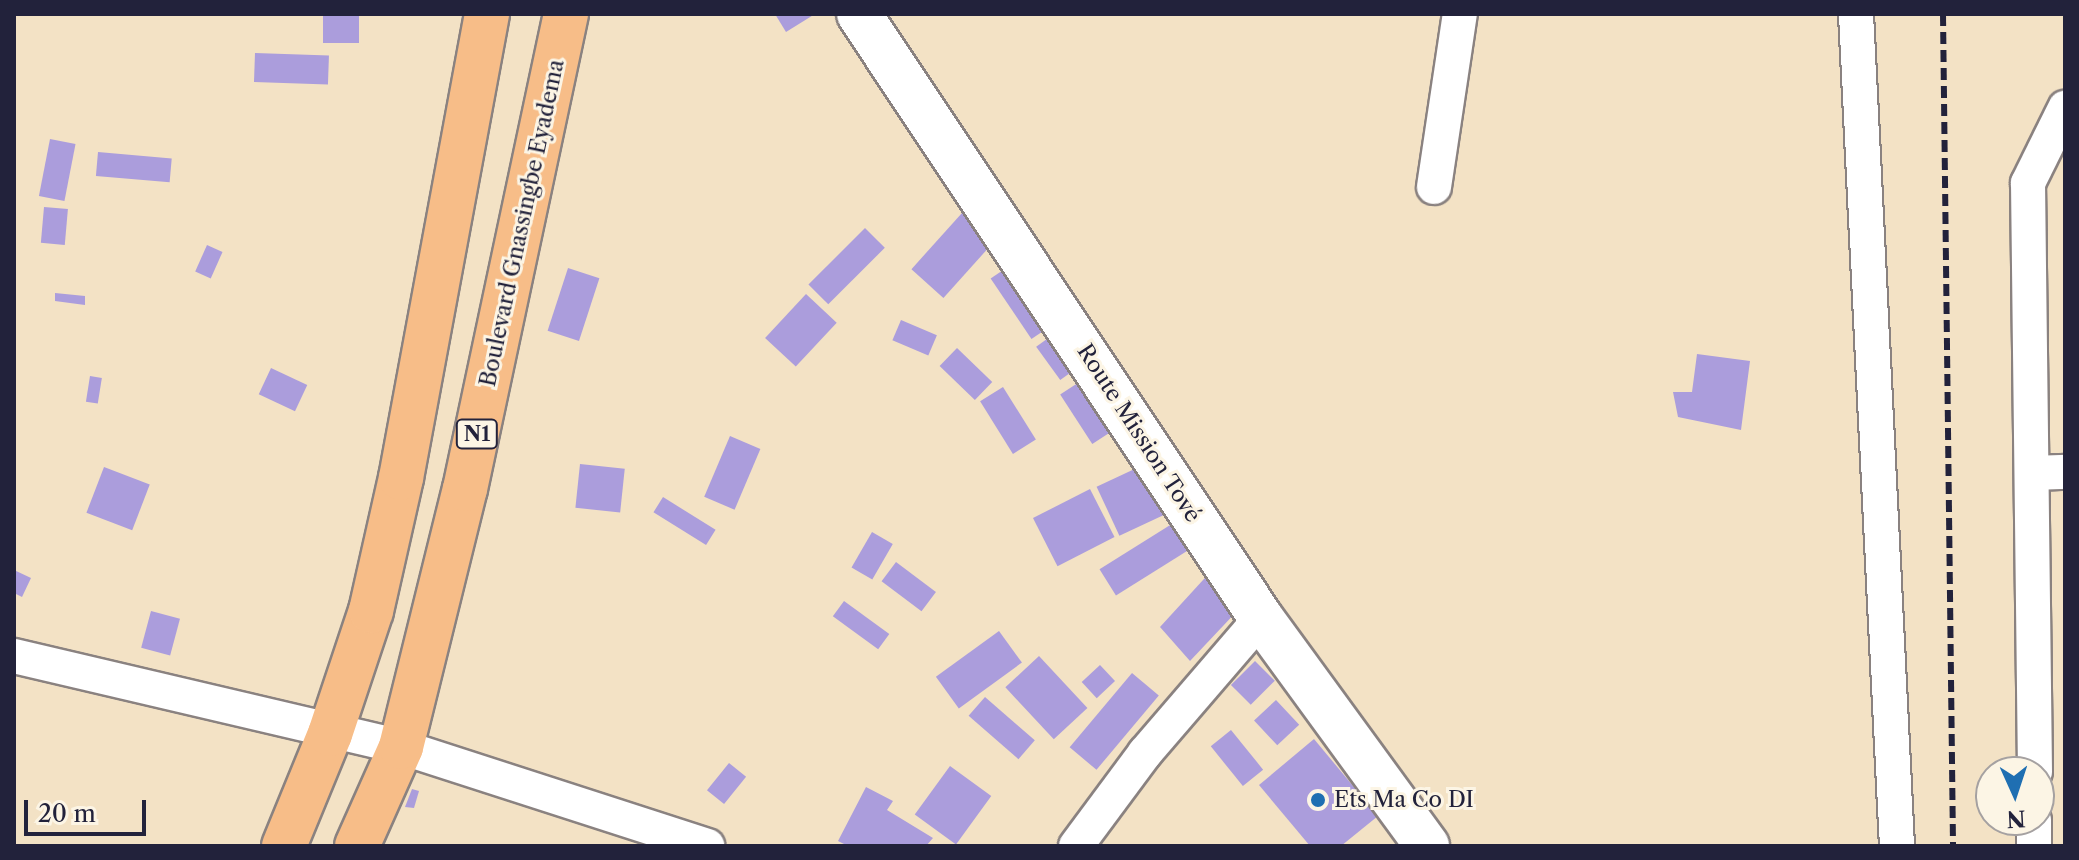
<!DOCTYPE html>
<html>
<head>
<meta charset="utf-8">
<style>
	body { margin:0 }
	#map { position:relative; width:2079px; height:860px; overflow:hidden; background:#f3e2c5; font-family:"Libre Caslon Text",serif }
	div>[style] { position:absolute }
	.building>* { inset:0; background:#ab9ddc; transform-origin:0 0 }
	.roads { filter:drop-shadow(2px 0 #8a8280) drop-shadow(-2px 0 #8a8280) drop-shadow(0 2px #8a8280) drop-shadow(0 -2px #8a8280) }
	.minor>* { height:34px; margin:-17px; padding:0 17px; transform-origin:17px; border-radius:17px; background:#fff }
	.tertiary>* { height:44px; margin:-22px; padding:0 22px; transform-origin:22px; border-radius:22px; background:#fff }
	.trunk>* { height:44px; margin:-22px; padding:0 22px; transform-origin:22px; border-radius:22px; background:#f7bd88 }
	.rail>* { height:6px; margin-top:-3px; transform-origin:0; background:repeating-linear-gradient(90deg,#22223b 0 12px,transparent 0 18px) }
	.dots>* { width:22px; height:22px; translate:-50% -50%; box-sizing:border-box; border:4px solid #fcf5e5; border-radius:50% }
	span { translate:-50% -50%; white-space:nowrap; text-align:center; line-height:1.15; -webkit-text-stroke:6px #fcf5e5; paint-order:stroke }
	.shield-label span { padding:2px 6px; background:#fcf5e5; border:2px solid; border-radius:6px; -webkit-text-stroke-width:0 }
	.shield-label { font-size:20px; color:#22223b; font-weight:700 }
	.street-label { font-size:22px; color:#22223b }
	.poi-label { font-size:22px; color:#22223b }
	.left { translate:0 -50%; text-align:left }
	.frame { position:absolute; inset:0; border:16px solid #22223b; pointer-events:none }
	.north { position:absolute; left:1975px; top:756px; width:80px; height:80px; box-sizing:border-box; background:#fcf5e5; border:2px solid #a5a1a1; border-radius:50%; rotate:177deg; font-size:22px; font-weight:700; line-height:32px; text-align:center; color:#22223b }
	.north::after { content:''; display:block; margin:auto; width:28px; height:36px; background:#1f6fb2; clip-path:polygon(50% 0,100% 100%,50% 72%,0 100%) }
	.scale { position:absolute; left:24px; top:800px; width:122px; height:36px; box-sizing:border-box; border:4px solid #22223b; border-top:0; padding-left:10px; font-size:24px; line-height:28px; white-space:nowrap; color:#22223b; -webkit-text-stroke:6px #fcf5e5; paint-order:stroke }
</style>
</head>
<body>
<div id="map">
	<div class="building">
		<div style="left:323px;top:14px;width:36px;height:29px"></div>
		<div style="clip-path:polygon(775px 14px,815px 14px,786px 32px)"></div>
		<div style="left:255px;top:53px;width:74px;height:29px;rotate:2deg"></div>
		<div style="left:50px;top:139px;width:26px;height:58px;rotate:11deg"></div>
		<div style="left:98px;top:152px;width:74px;height:24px;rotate:5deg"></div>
		<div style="left:971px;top:203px;width:43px;height:89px;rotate:42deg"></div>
		<div style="left:44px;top:207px;width:24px;height:36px;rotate:5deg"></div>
		<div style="left:865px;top:228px;width:28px;height:80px;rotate:45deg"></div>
		<div style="left:207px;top:245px;width:17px;height:29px;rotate:24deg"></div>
		<div style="left:1018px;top:260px;width:73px;height:33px;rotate:56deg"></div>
		<div style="left:568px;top:268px;width:33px;height:66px;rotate:18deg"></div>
		<div style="clip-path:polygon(55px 293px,85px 296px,85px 305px,55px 301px)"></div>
		<div style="left:806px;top:294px;width:42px;height:60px;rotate:43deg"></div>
		<div style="left:901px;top:320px;width:39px;height:22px;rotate:23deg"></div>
		<div style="left:1058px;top:331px;width:41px;height:27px;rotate:54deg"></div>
		<div style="left:957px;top:348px;width:49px;height:25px;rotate:44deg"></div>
		<div style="clip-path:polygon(1697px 354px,1750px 361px,1741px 430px,1678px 417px,1673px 392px,1692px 392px)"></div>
		<div style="left:271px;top:368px;width:40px;height:29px;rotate:25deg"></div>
		<div style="left:90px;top:376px;width:12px;height:26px;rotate:9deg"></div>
		<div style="left:1087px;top:377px;width:59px;height:32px;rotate:57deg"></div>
		<div style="left:1003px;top:387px;width:62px;height:27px;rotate:58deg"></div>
		<div style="left:730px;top:436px;width:33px;height:66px;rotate:23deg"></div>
		<div style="left:580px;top:464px;width:45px;height:44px;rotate:6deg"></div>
		<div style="left:1141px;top:466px;width:54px;height:49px;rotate:65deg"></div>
		<div style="left:104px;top:467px;width:49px;height:49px;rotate:21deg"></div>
		<div style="left:1090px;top:489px;width:54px;height:64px;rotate:63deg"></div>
		<div style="left:663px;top:497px;width:62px;height:18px;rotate:32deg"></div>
		<div style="left:1175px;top:522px;width:31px;height:89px;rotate:58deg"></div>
		<div style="left:872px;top:532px;width:24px;height:41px;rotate:30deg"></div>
		<div style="left:896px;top:562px;width:50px;height:24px;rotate:37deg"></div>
		<div style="clip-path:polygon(1214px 568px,1239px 609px,1190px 661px,1160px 627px)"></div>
		<div style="clip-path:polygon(14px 570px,31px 578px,22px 597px,14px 593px)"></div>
		<div style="left:844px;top:601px;width:56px;height:19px;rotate:36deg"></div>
		<div style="left:151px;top:611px;width:30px;height:38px;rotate:15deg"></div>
		<div style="left:999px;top:631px;width:39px;height:78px;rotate:54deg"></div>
		<div style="left:1039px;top:656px;width:71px;height:46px;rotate:47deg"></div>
		<div style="left:1255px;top:661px;width:28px;height:34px;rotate:45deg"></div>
		<div style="left:1100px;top:665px;width:22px;height:25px;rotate:47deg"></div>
		<div style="left:1132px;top:673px;width:35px;height:97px;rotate:40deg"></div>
		<div style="left:985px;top:697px;width:66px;height:25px;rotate:41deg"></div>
		<div style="left:1276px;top:700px;width:34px;height:30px;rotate:47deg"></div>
		<div style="left:1231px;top:730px;width:51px;height:26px;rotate:51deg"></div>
		<div style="clip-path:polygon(1314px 739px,1378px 816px,1341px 846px,1310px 846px,1259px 785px)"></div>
		<div style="left:729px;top:763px;width:22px;height:35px;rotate:39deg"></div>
		<div style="left:950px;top:766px;width:51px;height:60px;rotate:36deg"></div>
		<div style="clip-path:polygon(866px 787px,893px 801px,887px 810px,933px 838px,926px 846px,848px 846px,838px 841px)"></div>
		<div style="clip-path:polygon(412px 789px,419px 791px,414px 808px,405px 807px)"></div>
	</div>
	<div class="roads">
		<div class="minor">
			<div style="left:1856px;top:14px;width:833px;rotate:87.18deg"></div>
			<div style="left:1434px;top:187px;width:175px;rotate:-81.5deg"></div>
			<div style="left:2035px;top:473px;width:30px;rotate:-2deg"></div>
			<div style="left:14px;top:656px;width:398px;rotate:13.2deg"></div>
			<div style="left:401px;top:747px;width:322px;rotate:17.9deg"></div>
			<div style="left:2035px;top:772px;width:589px;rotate:-90.68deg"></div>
			<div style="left:2028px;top:183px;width:84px;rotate:-63.7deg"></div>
			<div style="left:1076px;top:846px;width:116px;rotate:-53.4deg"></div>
			<div style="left:1145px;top:753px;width:178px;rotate:-49.3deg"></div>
			<div style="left:2034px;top:846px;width:26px;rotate:-90deg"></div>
		</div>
		<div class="tertiary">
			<div style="left:859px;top:14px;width:726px;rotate:56.35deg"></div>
			<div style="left:1261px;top:618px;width:282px;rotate:53.9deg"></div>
		</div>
		<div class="trunk">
			<div style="left:284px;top:846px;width:121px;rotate:-67.7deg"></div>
			<div style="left:330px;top:734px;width:130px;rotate:-71.6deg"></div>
			<div style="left:371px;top:611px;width:136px;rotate:-77.3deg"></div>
			<div style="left:401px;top:478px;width:472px;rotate:-79.5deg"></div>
			<div style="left:357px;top:846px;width:108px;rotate:-66deg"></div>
			<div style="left:401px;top:747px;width:266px;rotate:-76.1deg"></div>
			<div style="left:465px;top:489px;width:486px;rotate:-78deg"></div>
		</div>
	</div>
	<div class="rail">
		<div style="left:1943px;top:14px;width:832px;rotate:89.31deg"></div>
	</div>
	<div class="dots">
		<div style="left:1318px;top:800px;background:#1f6fb2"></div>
	</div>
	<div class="shield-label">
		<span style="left:477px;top:434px">N1</span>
	</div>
	<div class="street-label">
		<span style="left:522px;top:223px;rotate:-78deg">Boulevard Gnassingbe Eyadema</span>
		<span style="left:1139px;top:433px;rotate:57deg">Route Mission Tové</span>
	</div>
	<div class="poi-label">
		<span class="left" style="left:1334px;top:800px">Ets Ma Co DI</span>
	</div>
	<div class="frame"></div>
	<div class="north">N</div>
	<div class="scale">20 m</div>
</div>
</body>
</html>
